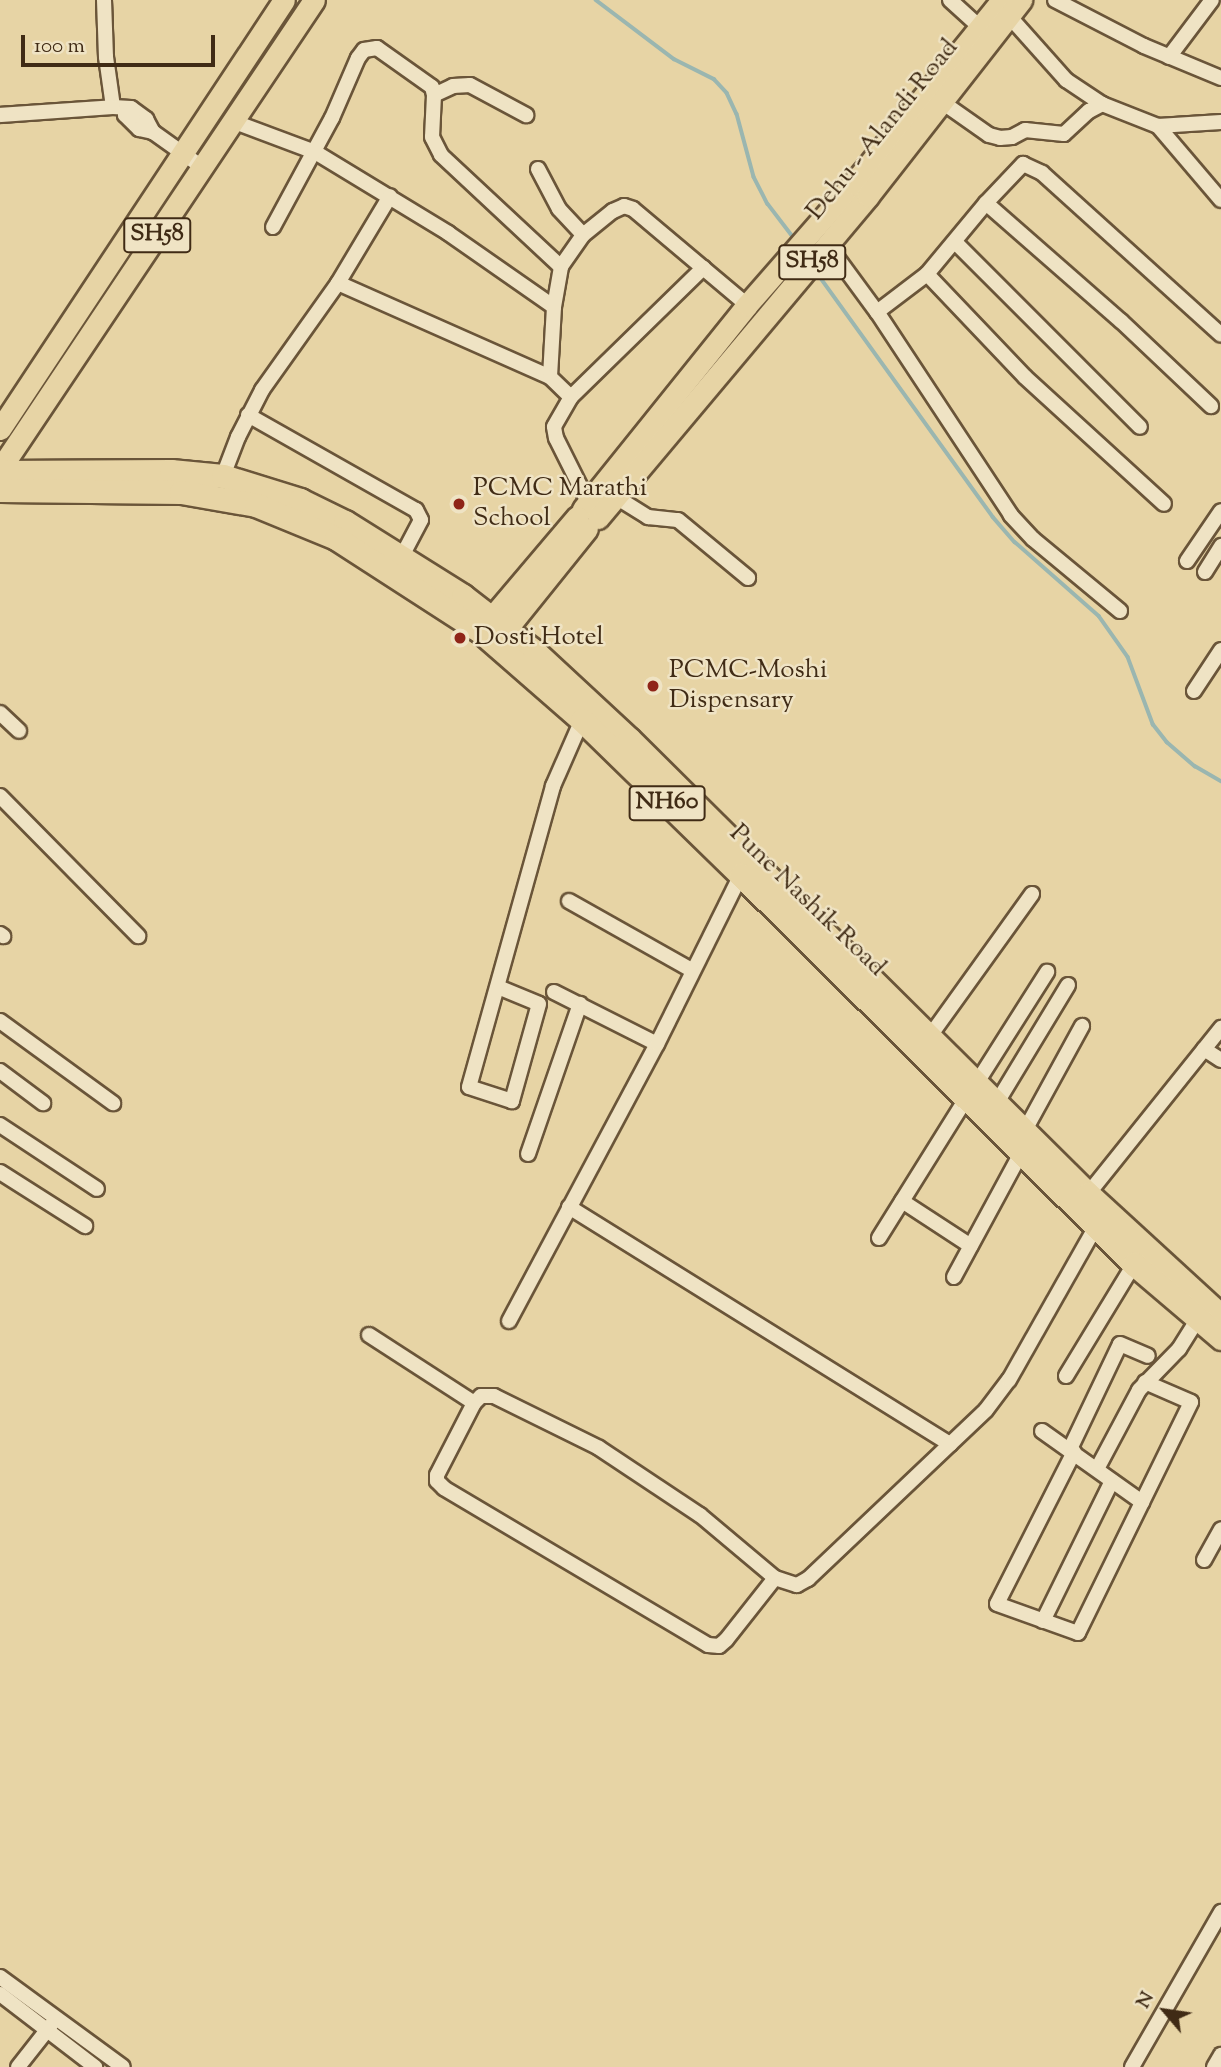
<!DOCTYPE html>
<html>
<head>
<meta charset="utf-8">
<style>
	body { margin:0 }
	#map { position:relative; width:1221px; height:2067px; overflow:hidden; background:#e7d4a5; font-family:"Sorts Mill Goudy",serif }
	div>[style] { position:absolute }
	.stream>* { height:3.5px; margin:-1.75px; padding:0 1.75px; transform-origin:1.75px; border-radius:1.75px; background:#9ab6b0 }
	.roads { filter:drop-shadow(2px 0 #6a5539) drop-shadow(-2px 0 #6a5539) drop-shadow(0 2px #6a5539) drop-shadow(0 -2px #6a5539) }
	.minor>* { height:14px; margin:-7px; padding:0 7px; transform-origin:7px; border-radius:7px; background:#efe3c4 }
	.primary>* { height:21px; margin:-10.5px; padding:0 10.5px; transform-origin:10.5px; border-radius:10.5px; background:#e7d4a5 }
	.trunk>* { height:23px; margin:-11.5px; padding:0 11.5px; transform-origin:11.5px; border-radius:11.5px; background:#e7d4a5 }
	.dots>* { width:19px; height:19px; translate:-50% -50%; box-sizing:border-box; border:4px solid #efe3c4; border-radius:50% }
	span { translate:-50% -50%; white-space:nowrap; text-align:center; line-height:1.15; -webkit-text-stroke:5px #efe3c4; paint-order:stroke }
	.shield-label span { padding:2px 5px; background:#efe3c4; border:2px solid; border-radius:5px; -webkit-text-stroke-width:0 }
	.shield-label { font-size:24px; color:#402b15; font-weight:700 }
	.street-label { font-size:26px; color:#402b15 }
	.poi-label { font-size:26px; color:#402b15 }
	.left { translate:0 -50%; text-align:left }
	.north { position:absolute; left:1130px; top:1976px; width:70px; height:70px; -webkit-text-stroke:5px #efe3c4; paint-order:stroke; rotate:299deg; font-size:19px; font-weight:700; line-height:28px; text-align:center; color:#402b15 }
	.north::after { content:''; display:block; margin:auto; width:24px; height:32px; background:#402b15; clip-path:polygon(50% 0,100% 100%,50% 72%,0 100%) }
	.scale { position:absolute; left:21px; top:35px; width:194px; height:32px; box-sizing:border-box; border:4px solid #402b15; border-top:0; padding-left:9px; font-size:21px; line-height:24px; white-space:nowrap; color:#402b15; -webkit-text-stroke:5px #efe3c4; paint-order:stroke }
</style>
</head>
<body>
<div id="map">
	<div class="stream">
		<div style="left:596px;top:0;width:98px;rotate:37.1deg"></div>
		<div style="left:674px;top:59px;width:45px;rotate:26.6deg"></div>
		<div style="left:714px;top:79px;width:19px;rotate:47deg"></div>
		<div style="left:727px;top:93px;width:23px;rotate:65deg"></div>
		<div style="left:737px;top:114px;width:65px;rotate:74.9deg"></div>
		<div style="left:754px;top:177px;width:30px;rotate:63deg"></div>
		<div style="left:768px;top:204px;width:43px;rotate:52.6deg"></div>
		<div style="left:815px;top:270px;width:304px;rotate:54.2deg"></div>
		<div style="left:993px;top:517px;width:33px;rotate:49deg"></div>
		<div style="left:1015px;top:542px;width:112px;rotate:41.4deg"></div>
		<div style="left:1099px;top:616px;width:50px;rotate:54.7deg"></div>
		<div style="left:1128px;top:657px;width:72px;rotate:69.5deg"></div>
		<div style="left:1153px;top:724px;width:23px;rotate:52deg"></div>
		<div style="left:1167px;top:742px;width:37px;rotate:41deg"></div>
		<div style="left:1195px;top:766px;width:30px;rotate:30deg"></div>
	</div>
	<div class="roads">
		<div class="minor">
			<div style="left:104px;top:0;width:57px;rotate:88deg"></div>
			<div style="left:106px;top:57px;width:50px;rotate:82deg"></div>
			<div style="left:113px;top:107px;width:18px;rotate:3deg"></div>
			<div style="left:131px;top:108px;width:19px;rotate:36deg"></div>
			<div style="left:146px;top:119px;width:15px;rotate:62deg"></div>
			<div style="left:950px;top:0;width:47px;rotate:42.4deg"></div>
			<div style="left:1055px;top:0;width:100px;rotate:27.3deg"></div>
			<div style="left:1144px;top:46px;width:83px;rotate:22.6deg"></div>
			<div style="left:1009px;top:16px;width:86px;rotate:48.3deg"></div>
			<div style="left:1066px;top:80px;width:43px;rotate:33.7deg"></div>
			<div style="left:1102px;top:104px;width:60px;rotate:21.4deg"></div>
			<div style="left:1158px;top:126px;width:63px;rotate:-3.6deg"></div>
			<div style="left:1169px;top:57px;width:71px;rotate:-53deg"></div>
			<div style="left:434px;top:95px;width:21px;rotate:-25deg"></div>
			<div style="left:453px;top:86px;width:17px;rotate:-3deg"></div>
			<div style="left:470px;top:85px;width:64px;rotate:28.2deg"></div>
			<div style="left:942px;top:102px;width:57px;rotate:35.1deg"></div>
			<div style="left:989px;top:135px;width:11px;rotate:15deg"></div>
			<div style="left:1000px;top:138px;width:12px;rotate:-5deg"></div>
			<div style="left:1012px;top:137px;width:15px;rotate:-28deg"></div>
			<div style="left:1025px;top:130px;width:39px;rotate:6deg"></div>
			<div style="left:1064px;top:134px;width:34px;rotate:-43deg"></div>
			<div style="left:1089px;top:111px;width:15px;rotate:-28deg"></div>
			<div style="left:125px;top:108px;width:7px;rotate:90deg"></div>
			<div style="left:125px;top:115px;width:20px;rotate:45deg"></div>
			<div style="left:139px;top:129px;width:14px;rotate:12deg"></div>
			<div style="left:153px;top:132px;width:60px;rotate:35.5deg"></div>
			<div style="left:0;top:115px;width:113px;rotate:-4deg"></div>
			<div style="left:232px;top:121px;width:89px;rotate:20.5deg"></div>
			<div style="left:315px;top:152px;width:156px;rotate:31.3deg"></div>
			<div style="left:448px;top:233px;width:129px;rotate:34.9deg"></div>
			<div style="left:554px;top:307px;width:70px;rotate:93.3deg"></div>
			<div style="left:1158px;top:126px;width:97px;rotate:49.6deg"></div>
			<div style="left:538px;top:169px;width:45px;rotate:62.3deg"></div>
			<div style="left:559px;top:209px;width:35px;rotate:47deg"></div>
			<div style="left:583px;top:235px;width:39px;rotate:125deg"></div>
			<div style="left:561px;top:267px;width:41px;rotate:99.9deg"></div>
			<div style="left:986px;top:203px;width:179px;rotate:41.2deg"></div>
			<div style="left:1121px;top:321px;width:124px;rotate:43.4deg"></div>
			<div style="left:273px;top:227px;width:124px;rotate:-61.6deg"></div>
			<div style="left:332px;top:118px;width:65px;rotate:-66.6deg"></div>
			<div style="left:358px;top:58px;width:10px;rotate:-53deg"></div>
			<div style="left:364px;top:50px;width:13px;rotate:-9deg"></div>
			<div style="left:377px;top:48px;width:67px;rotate:35.3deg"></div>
			<div style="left:432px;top:87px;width:8px;rotate:76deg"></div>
			<div style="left:434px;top:95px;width:42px;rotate:92.7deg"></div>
			<div style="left:432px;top:137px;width:20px;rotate:63deg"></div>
			<div style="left:441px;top:155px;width:164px;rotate:43deg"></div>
			<div style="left:583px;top:235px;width:38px;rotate:-39deg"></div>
			<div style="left:613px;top:211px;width:12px;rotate:-24deg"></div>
			<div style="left:624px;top:206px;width:9px;rotate:18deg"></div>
			<div style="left:633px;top:209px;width:149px;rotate:40.1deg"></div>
			<div style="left:956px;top:243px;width:260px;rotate:45deg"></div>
			<div style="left:827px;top:244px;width:84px;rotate:53.7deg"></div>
			<div style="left:927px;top:274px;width:142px;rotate:46.4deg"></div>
			<div style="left:1025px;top:377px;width:188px;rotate:42.4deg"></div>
			<div style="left:338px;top:283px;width:101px;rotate:-59.1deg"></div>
			<div style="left:571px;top:397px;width:185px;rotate:-44.3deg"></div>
			<div style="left:248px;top:415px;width:193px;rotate:29.5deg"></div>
			<div style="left:416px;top:510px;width:11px;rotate:63deg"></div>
			<div style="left:421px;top:520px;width:41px;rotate:117.8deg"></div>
			<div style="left:223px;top:476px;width:42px;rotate:-69deg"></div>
			<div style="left:238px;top:437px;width:53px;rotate:-62.9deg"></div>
			<div style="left:262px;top:390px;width:131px;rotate:-54.6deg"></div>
			<div style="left:338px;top:283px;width:232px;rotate:23.9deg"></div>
			<div style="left:550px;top:377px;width:29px;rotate:44deg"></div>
			<div style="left:571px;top:397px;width:34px;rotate:120deg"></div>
			<div style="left:554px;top:427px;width:11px;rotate:80deg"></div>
			<div style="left:556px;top:438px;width:72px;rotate:63.4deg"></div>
			<div style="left:616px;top:497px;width:38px;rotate:32deg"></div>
			<div style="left:648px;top:517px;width:30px;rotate:6deg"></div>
			<div style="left:678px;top:520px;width:91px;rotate:39.6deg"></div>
			<div style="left:1187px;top:561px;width:60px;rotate:-55.8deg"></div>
			<div style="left:1205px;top:572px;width:31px;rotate:-58deg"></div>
			<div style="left:1120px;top:611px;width:113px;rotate:-140.4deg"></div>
			<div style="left:1033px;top:539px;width:33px;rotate:-133deg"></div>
			<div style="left:1011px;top:515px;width:243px;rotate:-123.4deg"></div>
			<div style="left:877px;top:312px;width:63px;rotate:-37.2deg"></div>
			<div style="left:927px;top:274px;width:92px;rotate:-50.3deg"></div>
			<div style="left:986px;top:203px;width:54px;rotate:-46.5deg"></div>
			<div style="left:1023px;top:164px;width:21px;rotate:25deg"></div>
			<div style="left:1042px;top:173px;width:241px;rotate:42.1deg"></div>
			<div style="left:1194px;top:691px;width:49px;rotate:-56.6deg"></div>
			<div style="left:0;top:713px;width:26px;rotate:43deg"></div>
			<div style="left:0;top:796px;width:197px;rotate:45.4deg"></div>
			<div style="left:569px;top:901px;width:142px;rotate:29.4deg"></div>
			<div style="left:0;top:934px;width:4px;rotate:34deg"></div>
			<div style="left:498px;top:987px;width:44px;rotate:22.5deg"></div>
			<div style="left:539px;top:1004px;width:101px;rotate:105.6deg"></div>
			<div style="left:512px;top:1101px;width:45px;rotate:-162deg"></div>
			<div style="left:469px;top:1087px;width:313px;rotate:-74.4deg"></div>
			<div style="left:553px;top:786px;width:72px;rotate:-66.3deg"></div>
			<div style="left:554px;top:992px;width:115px;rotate:26.8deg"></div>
			<div style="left:0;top:1021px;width:140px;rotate:36deg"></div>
			<div style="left:930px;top:1036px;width:175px;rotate:-54.3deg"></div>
			<div style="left:1204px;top:1049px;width:20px;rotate:33deg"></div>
			<div style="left:0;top:1071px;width:54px;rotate:36.7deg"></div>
			<div style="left:976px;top:1084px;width:133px;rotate:-57.6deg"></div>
			<div style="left:996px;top:1104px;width:139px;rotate:-58.8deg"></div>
			<div style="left:0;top:1125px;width:116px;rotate:33.4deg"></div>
			<div style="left:1024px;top:1132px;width:121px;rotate:-61.3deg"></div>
			<div style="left:528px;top:1154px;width:159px;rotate:-70.9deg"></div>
			<div style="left:0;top:1172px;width:101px;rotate:32.4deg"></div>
			<div style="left:1088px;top:1194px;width:213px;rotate:-51.3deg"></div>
			<div style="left:902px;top:1201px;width:82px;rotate:33.1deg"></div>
			<div style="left:569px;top:1207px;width:449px;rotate:31.9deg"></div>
			<div style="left:879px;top:1238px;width:166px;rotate:-58deg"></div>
			<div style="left:954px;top:1277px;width:141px;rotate:-61.6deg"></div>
			<div style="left:509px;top:1321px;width:314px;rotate:-61.9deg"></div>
			<div style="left:657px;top:1044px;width:189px;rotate:-63.6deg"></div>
			<div style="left:369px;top:1335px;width:125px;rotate:32.9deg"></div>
			<div style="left:1066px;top:1376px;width:131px;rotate:-58.7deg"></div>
			<div style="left:1042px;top:1431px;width:123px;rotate:35.4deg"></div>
			<div style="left:1070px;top:1449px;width:116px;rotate:-64.5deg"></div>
			<div style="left:1120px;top:1344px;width:30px;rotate:23deg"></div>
			<div style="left:1074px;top:1452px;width:170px;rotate:116.9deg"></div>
			<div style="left:997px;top:1604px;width:86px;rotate:19.7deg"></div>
			<div style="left:1078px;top:1633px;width:257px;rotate:-63.9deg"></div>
			<div style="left:1191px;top:1402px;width:50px;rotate:-156.5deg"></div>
			<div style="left:1097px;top:1469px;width:89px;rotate:-62deg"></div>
			<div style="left:1139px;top:1390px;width:57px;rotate:-45.7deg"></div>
			<div style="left:1179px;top:1349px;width:34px;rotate:-58deg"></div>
			<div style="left:1204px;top:1560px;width:35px;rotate:-61deg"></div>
			<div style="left:775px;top:1578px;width:79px;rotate:128.3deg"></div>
			<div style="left:726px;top:1640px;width:9px;rotate:139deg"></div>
			<div style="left:719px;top:1646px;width:11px;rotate:-175deg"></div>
			<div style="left:708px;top:1645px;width:307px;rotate:-149.3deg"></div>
			<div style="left:444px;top:1488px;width:10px;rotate:-135deg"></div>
			<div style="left:437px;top:1481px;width:6px;rotate:-90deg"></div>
			<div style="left:437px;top:1475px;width:81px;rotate:-62.8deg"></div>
			<div style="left:474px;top:1403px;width:10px;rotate:-45deg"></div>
			<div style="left:481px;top:1396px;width:13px"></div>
			<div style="left:494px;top:1396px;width:117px;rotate:26.3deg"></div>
			<div style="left:599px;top:1448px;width:121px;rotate:33.6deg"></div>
			<div style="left:700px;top:1515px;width:98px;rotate:40deg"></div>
			<div style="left:775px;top:1578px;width:23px;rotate:18deg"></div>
			<div style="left:797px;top:1585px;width:13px;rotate:-29deg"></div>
			<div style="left:808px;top:1579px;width:245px;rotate:-43.5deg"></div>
			<div style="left:986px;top:1410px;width:38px;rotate:-53deg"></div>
			<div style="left:1009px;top:1380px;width:177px;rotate:-60.5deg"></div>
			<div style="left:1043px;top:1621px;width:156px;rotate:-63.8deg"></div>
			<div style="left:0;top:1977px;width:152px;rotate:36.2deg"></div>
			<div style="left:0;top:1994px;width:120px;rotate:37.5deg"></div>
			<div style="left:18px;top:2067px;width:53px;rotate:-51.8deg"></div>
			<div style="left:1132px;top:2067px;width:179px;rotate:-60.1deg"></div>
			<div style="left:1214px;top:2067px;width:14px;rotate:-60deg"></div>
		</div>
		<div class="primary">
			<div style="left:0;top:429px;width:514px;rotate:-56.5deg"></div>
			<div style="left:0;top:469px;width:564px;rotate:-56.2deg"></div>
			<div style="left:583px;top:509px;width:262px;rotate:-51.2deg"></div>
			<div style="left:747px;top:305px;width:161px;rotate:-48.8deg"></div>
			<div style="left:853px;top:184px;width:237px;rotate:-51deg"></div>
			<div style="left:598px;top:518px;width:420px;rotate:-50deg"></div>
			<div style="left:868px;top:196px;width:249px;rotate:-52deg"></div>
			<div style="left:482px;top:629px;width:147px;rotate:-49.7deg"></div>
			<div style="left:496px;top:642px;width:145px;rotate:-51.2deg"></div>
		</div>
		<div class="trunk">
			<div style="left:0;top:472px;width:171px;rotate:-0.3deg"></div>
			<div style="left:171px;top:471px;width:52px;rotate:5.5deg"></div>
			<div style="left:223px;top:476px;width:81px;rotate:17.3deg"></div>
			<div style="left:300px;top:500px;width:50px;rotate:26.1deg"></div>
			<div style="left:345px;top:522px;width:139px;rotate:32.1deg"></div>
			<div style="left:463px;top:596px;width:90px;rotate:37.8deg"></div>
			<div style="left:534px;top:651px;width:129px;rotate:42.8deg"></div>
			<div style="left:629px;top:739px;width:646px;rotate:44.75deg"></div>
			<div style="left:1088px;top:1194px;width:180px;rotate:42.5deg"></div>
			<div style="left:0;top:490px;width:181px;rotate:0.6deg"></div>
			<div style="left:181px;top:492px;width:76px;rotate:9.8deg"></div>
			<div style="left:256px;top:505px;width:87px;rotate:22.4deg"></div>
			<div style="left:336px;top:538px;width:171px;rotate:32.9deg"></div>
			<div style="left:480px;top:631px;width:135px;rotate:41.1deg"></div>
			<div style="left:582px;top:720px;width:222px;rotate:44.3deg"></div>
			<div style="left:741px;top:875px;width:553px;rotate:44.71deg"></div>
			<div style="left:1134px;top:1264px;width:114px;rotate:40.4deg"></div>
		</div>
	</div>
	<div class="dots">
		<div style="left:459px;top:504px;background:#8f2418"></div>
		<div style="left:460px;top:638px;background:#8f2418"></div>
		<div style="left:653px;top:686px;background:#8f2418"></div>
	</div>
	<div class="shield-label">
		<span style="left:157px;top:235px">SH58</span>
		<span style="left:812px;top:262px">SH58</span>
		<span style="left:667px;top:803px">NH60</span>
	</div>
	<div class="street-label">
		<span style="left:883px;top:130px;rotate:-51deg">Dehu - Alandi Road</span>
		<span style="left:807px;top:901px;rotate:44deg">Pune Nashik Road</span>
	</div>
	<div class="poi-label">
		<span class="left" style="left:473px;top:504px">PCMC Marathi<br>School</span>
		<span class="left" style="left:474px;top:638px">Dosti Hotel</span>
		<span class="left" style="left:669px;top:686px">PCMC-Moshi<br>Dispensary</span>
	</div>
	<div class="north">N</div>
	<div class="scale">100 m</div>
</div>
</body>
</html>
